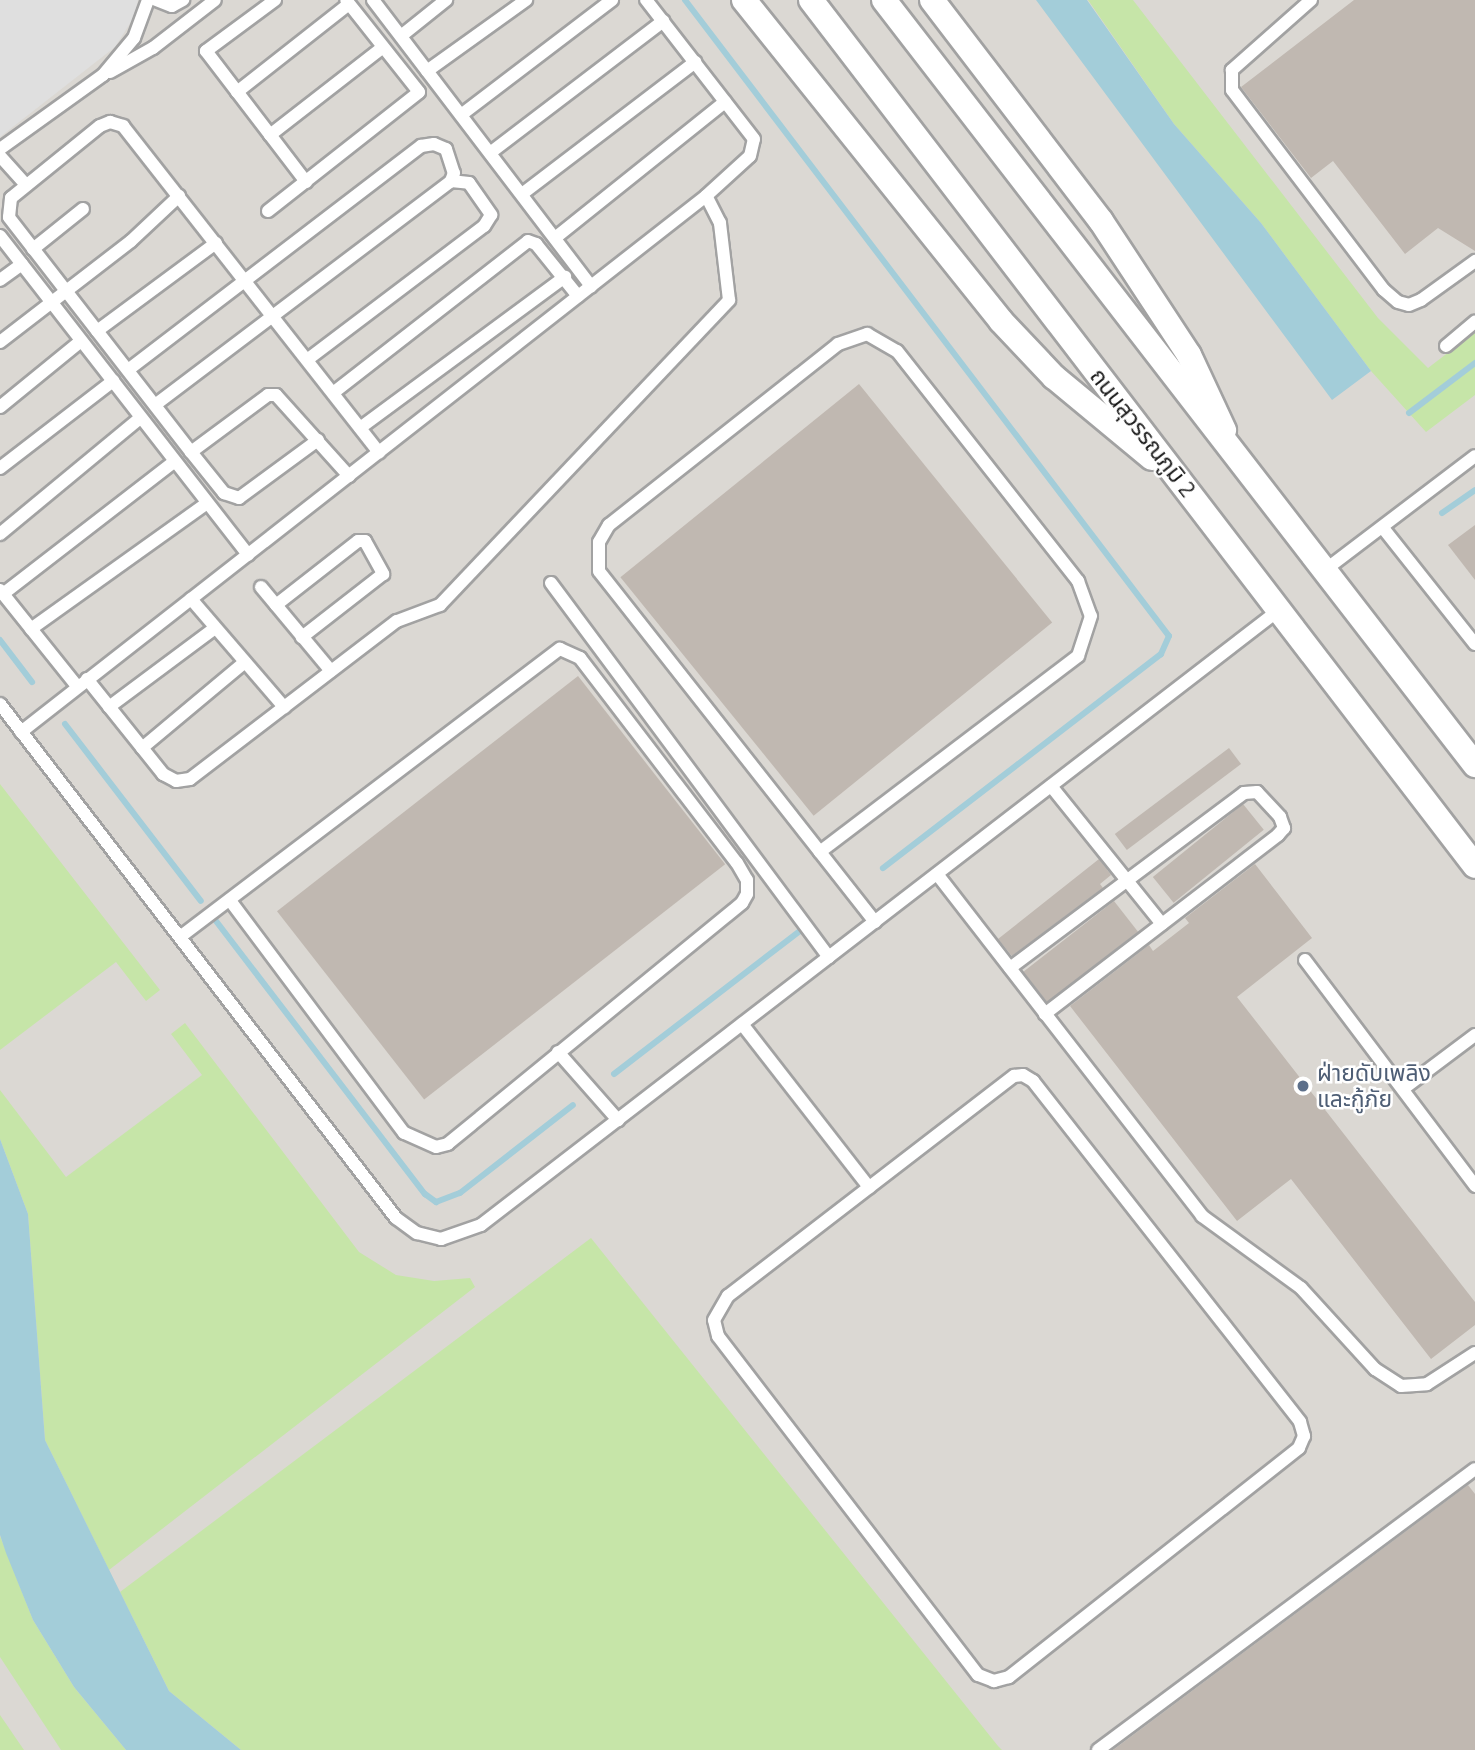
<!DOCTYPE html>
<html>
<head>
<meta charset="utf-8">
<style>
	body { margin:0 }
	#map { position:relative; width:1475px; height:1750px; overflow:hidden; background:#ece8e1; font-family:Ubuntu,"Noto Sans Thai",sans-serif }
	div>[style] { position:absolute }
	.airport>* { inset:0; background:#dbd8d3; transform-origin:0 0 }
	.grass>* { inset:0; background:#c6e5a8 }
	.parking>* { inset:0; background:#dfdfdf }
	.water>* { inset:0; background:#a3cdd9 }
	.stream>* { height:6px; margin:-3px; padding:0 3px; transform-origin:3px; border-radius:3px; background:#a3cdd9 }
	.building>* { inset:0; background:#c0b8b1; transform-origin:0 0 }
	.roads { filter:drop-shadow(2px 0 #a2a2a2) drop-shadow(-2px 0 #a2a2a2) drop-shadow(0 2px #a2a2a2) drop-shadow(0 -2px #a2a2a2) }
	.service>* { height:12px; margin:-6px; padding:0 6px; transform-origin:6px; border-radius:6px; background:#fff }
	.minor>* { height:24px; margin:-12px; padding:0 12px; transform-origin:12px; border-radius:12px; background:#fff }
	.dots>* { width:19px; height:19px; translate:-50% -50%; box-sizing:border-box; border:4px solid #fff; border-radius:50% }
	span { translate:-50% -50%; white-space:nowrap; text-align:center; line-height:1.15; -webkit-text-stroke:5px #fff; paint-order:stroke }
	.street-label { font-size:23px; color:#1b1b1b }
	.service-label { font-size:23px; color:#4e5e75 }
	.left { translate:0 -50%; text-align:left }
</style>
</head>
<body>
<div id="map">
	<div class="airport">
		<div style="left:0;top:0;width:1475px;height:1750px"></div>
	</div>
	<div class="grass">
		<div style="clip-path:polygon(1088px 0,1133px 0,1378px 318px,1428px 368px,1475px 332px,1475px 395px,1426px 432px,1371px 371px,1261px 223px,1174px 124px)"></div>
		<div style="clip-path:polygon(0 784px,160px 990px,146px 1001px,116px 962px,0 1050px)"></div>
		<div style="clip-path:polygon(185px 1023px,359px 1252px,396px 1275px,434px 1281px,470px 1278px,475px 1287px,109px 1570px,45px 1440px,28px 1214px,0 1139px,0 1090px,66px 1177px,202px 1075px,171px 1034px)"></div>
		<div style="clip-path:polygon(591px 1238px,998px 1746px,1002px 1750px,241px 1750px,169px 1691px,120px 1592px)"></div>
		<div style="clip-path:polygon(0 1536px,33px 1620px,74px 1687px,126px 1750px,61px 1750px,0 1657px)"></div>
		<div style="clip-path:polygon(0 1715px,24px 1750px,0 1750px)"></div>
	</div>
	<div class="parking">
		<div style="clip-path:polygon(0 0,138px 0,134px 17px,115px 47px,0 137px)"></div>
	</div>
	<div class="water">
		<div style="clip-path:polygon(1036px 0,1087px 0,1174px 124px,1261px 223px,1371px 371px,1332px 400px)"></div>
		<div style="clip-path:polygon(0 1139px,28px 1214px,45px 1440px,169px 1691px,241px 1750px,126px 1750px,74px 1687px,33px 1620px,6px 1553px,0 1535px)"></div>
	</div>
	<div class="stream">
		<div style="left:685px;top:0;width:799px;rotate:52.73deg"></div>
		<div style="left:1169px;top:636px;width:20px;rotate:114deg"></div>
		<div style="left:1161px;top:654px;width:351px;rotate:142.4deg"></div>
		<div style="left:1409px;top:413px;width:83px;rotate:-37.1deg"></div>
		<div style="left:1442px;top:513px;width:40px;rotate:-34.9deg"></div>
		<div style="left:0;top:640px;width:53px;rotate:52.7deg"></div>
		<div style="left:65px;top:724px;width:223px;rotate:52.5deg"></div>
		<div style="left:216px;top:921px;width:344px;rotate:52.6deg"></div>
		<div style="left:425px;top:1194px;width:14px;rotate:36deg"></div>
		<div style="left:436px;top:1202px;width:26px;rotate:-21deg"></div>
		<div style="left:460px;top:1193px;width:143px;rotate:-37.9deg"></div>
		<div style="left:614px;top:1074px;width:236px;rotate:-37.6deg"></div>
	</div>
	<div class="building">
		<div style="clip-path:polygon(1354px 0,1475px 0,1475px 251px,1438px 228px,1405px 254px,1333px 161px,1311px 178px,1241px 87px)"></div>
		<div style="left:859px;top:384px;width:307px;height:307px;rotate:51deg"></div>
		<div style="clip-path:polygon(1475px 525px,1475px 580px,1448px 545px)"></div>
		<div style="left:578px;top:676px;width:239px;height:382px;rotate:52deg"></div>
		<div style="left:1229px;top:748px;width:20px;height:143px;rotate:53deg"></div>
		<div style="left:1243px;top:804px;width:33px;height:116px;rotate:51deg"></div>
		<div style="clip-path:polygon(1099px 859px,1111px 875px,1100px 884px,1103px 888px,1012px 956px,998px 939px)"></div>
		<div style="clip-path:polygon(1255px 864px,1312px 938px,1237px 997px,1475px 1302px,1475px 1325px,1431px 1359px,1291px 1179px,1237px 1221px,1070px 1006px,1149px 945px,1153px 951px,1189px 923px,1185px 918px)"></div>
		<div style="left:1114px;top:901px;width:39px;height:115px;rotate:52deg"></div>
		<div style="clip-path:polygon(1468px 1485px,1475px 1494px,1475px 1750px,1113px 1750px)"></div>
	</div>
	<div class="roads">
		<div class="service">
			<div style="left:156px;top:0;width:17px;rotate:21deg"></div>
			<div style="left:172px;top:6px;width:13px;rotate:-29deg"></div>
			<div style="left:275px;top:0;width:86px;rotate:143.5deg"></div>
			<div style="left:206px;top:51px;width:165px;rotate:52.6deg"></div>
			<div style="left:373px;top:0;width:360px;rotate:52.7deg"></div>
			<div style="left:1311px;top:0;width:106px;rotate:138.5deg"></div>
			<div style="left:1232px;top:70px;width:20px;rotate:90deg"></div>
			<div style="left:1232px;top:90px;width:251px;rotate:52.8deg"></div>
			<div style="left:1384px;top:290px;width:18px;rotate:41deg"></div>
			<div style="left:1398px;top:302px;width:11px;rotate:15deg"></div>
			<div style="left:1409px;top:305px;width:13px;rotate:-23deg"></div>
			<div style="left:1421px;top:300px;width:67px;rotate:-35.8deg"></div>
			<div style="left:401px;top:36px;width:58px;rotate:-38.7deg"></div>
			<div style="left:427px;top:71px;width:122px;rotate:-35.6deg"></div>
			<div style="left:110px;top:72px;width:49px;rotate:-29.2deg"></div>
			<div style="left:153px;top:48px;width:78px;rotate:-37.7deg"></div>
			<div style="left:237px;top:92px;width:142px;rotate:-38.2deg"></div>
			<div style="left:461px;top:115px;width:190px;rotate:-37.3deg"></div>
			<div style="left:270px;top:135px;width:143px;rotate:-37.9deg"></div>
			<div style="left:0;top:149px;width:127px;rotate:-35.7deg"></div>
			<div style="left:103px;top:75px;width:48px;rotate:-50deg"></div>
			<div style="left:134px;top:38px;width:40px;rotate:-69.8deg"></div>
			<div style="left:490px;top:153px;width:218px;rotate:-37.3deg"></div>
			<div style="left:0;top:156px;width:39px;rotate:48deg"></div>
			<div style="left:522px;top:194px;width:218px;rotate:-37.3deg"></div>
			<div style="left:268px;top:211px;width:192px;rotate:-38.2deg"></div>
			<div style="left:419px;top:92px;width:117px;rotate:-128.4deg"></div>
			<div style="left:0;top:236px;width:404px;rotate:52.1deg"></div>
			<div style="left:555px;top:238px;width:218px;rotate:-38.7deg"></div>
			<div style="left:33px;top:249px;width:64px;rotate:-38.7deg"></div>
			<div style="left:0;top:280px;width:27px;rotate:-36deg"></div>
			<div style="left:97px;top:331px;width:148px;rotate:-36.5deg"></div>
			<div style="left:867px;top:334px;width:34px;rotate:30deg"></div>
			<div style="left:897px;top:351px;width:293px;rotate:51.8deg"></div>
			<div style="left:1078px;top:581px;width:37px;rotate:70deg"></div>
			<div style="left:1091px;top:616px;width:42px;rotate:108deg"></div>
			<div style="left:1078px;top:656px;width:324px;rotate:142.8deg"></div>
			<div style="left:820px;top:852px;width:357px;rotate:-128.2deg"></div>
			<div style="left:599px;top:571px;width:29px;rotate:-90deg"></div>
			<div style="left:599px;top:542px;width:20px;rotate:-60deg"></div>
			<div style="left:609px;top:525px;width:292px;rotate:-38.3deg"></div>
			<div style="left:838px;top:344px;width:31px;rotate:-19deg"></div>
			<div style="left:0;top:342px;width:165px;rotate:-37.6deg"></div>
			<div style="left:131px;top:241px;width:66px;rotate:-43.2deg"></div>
			<div style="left:1446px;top:346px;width:38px;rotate:-40deg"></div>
			<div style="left:128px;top:370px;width:369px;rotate:-37.4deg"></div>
			<div style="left:421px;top:146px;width:13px;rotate:-9deg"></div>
			<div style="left:434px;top:144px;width:13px;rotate:23deg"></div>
			<div style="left:446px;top:149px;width:25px;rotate:72deg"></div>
			<div style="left:454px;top:173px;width:9px;rotate:111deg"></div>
			<div style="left:333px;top:393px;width:247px;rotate:-37.9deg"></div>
			<div style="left:528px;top:241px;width:9px;rotate:21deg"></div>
			<div style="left:536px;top:244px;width:67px;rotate:51.1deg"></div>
			<div style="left:155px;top:405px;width:371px;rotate:-37.1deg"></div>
			<div style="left:451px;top:181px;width:18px;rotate:6deg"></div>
			<div style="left:469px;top:183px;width:39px;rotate:55deg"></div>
			<div style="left:491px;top:215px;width:13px;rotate:122deg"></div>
			<div style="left:484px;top:226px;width:222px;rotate:142.9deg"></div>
			<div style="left:0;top:407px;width:104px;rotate:-39.2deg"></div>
			<div style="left:360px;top:428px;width:255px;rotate:-36.4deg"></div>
			<div style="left:191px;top:452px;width:53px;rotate:51.2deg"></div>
			<div style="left:224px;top:493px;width:16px;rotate:18deg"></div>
			<div style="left:239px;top:498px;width:98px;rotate:-36.3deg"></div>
			<div style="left:0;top:468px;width:143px;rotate:-37.6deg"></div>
			<div style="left:349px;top:476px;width:109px;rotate:-132deg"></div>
			<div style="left:276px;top:395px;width:8px;rotate:180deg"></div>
			<div style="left:268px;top:395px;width:96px;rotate:143.5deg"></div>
			<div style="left:191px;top:452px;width:297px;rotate:-127.8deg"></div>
			<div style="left:9px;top:217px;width:19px;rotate:-84deg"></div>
			<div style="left:11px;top:198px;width:114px;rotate:-39deg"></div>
			<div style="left:100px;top:126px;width:11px;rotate:-22deg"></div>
			<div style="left:110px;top:122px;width:14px;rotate:17deg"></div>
			<div style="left:123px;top:126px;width:415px;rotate:51.9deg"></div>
			<div style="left:1383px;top:528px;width:148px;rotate:51.6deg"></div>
			<div style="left:0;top:534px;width:180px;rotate:-39.6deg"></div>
			<div style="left:1325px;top:570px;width:188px;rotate:-37.2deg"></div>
			<div style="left:551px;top:583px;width:466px;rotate:53.4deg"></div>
			<div style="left:261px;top:587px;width:109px;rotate:50.2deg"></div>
			<div style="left:0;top:590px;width:123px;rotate:51.3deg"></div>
			<div style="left:3px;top:594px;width:217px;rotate:-37.7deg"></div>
			<div style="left:191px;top:599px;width:143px;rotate:49.3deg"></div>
			<div style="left:276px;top:605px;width:104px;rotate:-38deg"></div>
			<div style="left:358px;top:541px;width:7px"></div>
			<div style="left:365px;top:541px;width:38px;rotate:61deg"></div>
			<div style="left:383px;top:574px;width:103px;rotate:142.1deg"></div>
			<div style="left:31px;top:629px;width:216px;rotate:-35.6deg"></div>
			<div style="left:87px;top:679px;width:122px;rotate:51.3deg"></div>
			<div style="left:163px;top:774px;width:15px;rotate:28deg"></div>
			<div style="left:176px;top:781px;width:14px;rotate:-8deg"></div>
			<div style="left:190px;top:779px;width:260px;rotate:-37.4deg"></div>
			<div style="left:397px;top:621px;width:46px;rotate:-20.4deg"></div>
			<div style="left:440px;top:605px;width:420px;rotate:-46.5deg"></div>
			<div style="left:729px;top:300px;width:78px;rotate:-96.7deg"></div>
			<div style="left:720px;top:223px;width:30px;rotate:-117deg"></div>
			<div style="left:0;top:704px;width:649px;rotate:52.39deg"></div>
			<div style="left:396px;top:1218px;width:26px;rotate:36deg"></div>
			<div style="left:417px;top:1233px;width:25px;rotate:14deg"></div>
			<div style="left:441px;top:1239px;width:42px;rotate:-19.3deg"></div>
			<div style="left:481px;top:1225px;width:1007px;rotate:-37.62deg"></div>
			<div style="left:109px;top:707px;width:132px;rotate:-36.7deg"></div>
			<div style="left:21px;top:732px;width:870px;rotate:-38.04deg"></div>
			<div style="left:706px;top:196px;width:59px;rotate:-42.3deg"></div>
			<div style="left:750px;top:156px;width:17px;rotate:-77deg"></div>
			<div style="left:754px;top:139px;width:176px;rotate:-127.8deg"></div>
			<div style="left:142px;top:748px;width:134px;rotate:-39.9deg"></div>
			<div style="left:1051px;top:786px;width:177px;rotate:51.2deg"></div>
			<div style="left:820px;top:852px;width:89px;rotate:51.8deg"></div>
			<div style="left:937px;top:874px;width:433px;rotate:52.2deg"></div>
			<div style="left:1202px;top:1216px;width:122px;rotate:36deg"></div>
			<div style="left:1301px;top:1288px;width:110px;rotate:47.6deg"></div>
			<div style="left:1375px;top:1369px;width:31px;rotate:33deg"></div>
			<div style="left:1401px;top:1386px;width:26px;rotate:-4deg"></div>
			<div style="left:1427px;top:1384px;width:57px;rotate:-32.9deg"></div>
			<div style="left:180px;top:937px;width:477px;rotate:-37.2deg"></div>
			<div style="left:560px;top:649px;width:22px;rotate:24deg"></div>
			<div style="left:580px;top:658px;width:258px;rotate:52.6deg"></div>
			<div style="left:737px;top:863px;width:20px;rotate:60deg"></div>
			<div style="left:747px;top:880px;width:14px;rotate:90deg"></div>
			<div style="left:747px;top:894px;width:10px;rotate:119deg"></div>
			<div style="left:742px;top:903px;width:380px;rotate:140.7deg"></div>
			<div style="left:448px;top:1144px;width:12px;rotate:166deg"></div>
			<div style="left:436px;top:1147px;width:35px;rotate:-156deg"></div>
			<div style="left:404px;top:1133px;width:291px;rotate:-126.8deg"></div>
			<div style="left:1305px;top:960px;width:283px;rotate:53deg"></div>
			<div style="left:1010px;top:968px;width:292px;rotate:-36.8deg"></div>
			<div style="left:1244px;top:793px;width:13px;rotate:-4deg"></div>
			<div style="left:1257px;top:792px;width:34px;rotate:47deg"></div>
			<div style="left:1280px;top:817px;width:12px;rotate:70deg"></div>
			<div style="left:1284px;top:828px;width:9px;rotate:131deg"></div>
			<div style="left:1278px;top:835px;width:294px;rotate:142.5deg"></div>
			<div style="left:742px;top:1024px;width:207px;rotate:52.1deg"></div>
			<div style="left:558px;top:1052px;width:91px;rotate:48.6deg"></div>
			<div style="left:1023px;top:1075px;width:12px;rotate:31deg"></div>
			<div style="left:1033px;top:1081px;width:433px;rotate:51.9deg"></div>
			<div style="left:1300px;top:1422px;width:15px;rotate:74deg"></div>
			<div style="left:1304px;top:1436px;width:13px;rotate:113deg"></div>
			<div style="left:1299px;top:1448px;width:370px;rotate:141.7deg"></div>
			<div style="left:1009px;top:1677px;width:16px;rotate:165deg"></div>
			<div style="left:994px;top:1681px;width:17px;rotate:-159deg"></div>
			<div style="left:978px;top:1675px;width:427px;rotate:-127.5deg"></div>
			<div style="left:718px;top:1336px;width:16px;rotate:-104deg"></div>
			<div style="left:714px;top:1320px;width:28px;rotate:-60deg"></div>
			<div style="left:728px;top:1296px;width:361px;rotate:-37.6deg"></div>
			<div style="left:1014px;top:1076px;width:9px;rotate:-6deg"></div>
			<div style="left:1403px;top:1089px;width:90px;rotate:-36.9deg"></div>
			<div style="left:1098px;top:1750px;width:470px;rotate:-36.7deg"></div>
		</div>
		<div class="minor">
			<div style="left:744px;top:0;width:411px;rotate:51.3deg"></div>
			<div style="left:1001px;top:321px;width:77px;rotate:46.6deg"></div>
			<div style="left:1054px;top:377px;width:127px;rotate:39.6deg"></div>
			<div style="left:811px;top:0;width:1091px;rotate:52.52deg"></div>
			<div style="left:884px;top:0;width:967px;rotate:52.31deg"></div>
			<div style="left:932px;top:0;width:278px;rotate:52.6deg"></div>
			<div style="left:1101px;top:221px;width:160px;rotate:56.7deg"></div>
			<div style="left:1189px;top:355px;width:83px;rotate:65deg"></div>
		</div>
	</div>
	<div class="dots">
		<div style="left:1303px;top:1086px;background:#5c6f8a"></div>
	</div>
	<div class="street-label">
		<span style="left:1143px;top:433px;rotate:52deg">ถนนสุวรรณภูมิ 2</span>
	</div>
	<div class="service-label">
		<span class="left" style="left:1317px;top:1086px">ฝ่ายดับเพลิง<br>และกู้ภัย</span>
	</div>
</div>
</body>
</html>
